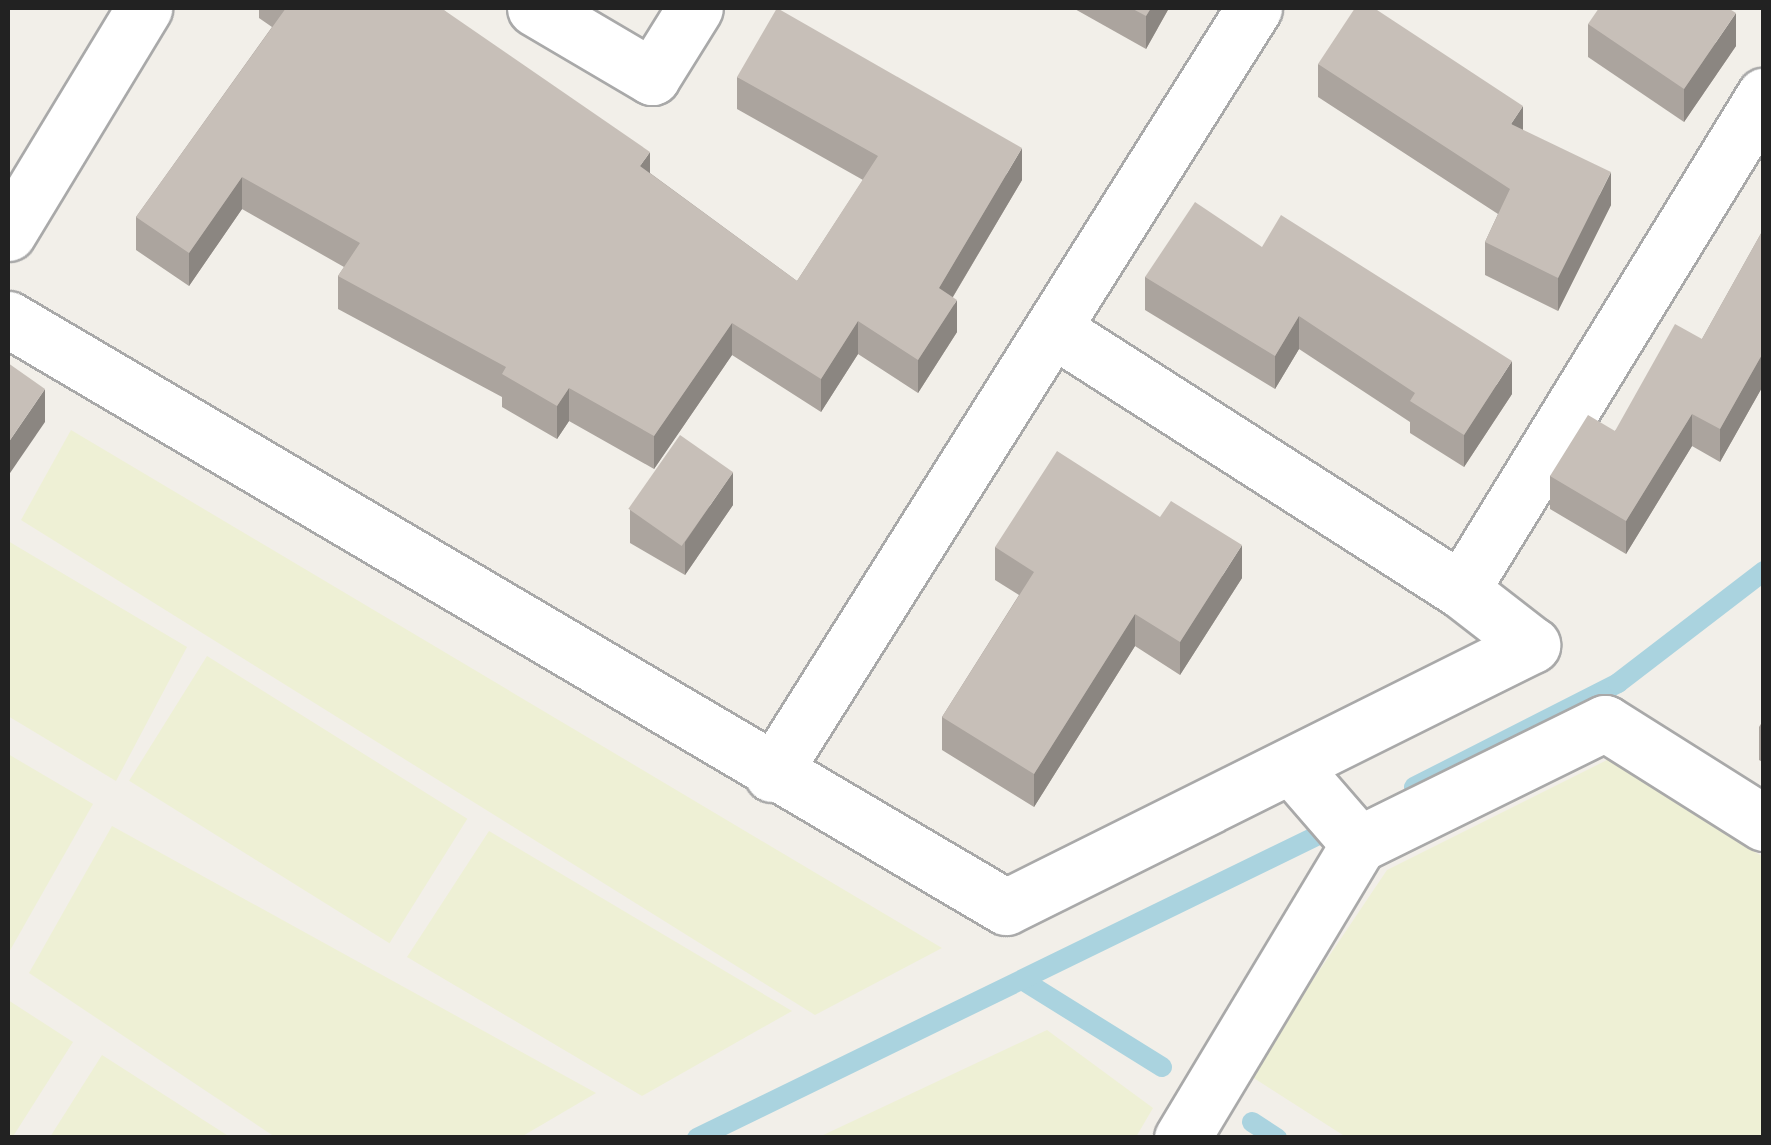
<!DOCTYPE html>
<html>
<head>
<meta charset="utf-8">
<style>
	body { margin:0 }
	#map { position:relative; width:1771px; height:1145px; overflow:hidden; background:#f2efe9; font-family:"Alegreya Sans",sans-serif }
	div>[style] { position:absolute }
	.farmland>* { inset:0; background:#eef0d5; transform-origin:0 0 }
	.stream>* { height:20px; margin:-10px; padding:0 10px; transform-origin:10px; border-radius:10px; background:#aad3df }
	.roads { filter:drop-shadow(2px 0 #a9a9a9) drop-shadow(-2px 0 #a9a9a9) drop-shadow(0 2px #a9a9a9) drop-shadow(0 -2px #a9a9a9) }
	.minor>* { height:55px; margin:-27.5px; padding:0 27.5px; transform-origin:27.5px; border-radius:27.5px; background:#fff }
	.tertiary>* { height:55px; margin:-27.5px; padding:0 27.5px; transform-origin:27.5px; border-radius:27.5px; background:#fff }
	.wall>* { inset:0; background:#aba49e }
	.shaded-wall>* { inset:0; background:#8b8681 }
	.building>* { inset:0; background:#c7bfb8; transform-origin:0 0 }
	span { translate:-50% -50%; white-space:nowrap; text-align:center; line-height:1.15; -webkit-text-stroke:9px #fff; paint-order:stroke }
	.frame { position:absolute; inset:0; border:10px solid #222; pointer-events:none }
</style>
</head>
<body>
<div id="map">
	<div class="farmland">
		<div style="clip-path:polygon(71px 430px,942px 948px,815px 1015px,21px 520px)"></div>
		<div style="clip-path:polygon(8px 541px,187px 647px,116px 781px,8px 716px)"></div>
		<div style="left:207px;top:656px;width:307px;height:147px;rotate:32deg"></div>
		<div style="clip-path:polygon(8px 754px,93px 804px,8px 954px)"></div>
		<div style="clip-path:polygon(1609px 759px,1763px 857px,1763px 1137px,1346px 1137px,1249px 1075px,1387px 870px)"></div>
		<div style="clip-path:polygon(112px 826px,596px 1093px,521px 1137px,275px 1137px,29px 973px)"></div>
		<div style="clip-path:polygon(489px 831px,792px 1011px,642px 1096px,407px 957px)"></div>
		<div style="clip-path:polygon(8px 1000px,73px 1042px,12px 1138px,8px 1137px)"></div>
		<div style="clip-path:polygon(1047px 1030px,1153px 1108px,1136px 1137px,819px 1137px)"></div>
		<div style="clip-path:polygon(102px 1055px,230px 1137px,50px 1137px)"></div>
	</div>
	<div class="stream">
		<div style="left:1414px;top:787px;width:229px;rotate:-27deg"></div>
		<div style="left:1618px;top:683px;width:184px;rotate:-37.5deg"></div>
		<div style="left:1027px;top:983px;width:159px;rotate:31.9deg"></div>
		<div style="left:1252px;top:1122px;width:30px;rotate:33deg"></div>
		<div style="left:697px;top:1138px;width:714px;rotate:-25.99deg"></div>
	</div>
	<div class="roads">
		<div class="minor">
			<div style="left:535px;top:8px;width:136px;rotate:30.5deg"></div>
			<div style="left:652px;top:77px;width:81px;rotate:-58.1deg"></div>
			<div style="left:8px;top:233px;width:263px;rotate:-58.8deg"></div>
			<div style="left:1461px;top:590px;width:580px;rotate:-58.48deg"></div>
			<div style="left:1294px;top:769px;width:99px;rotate:49.1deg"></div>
			<div style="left:1006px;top:907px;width:588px;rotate:-26.48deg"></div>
			<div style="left:1532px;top:645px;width:90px;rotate:-142.2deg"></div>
			<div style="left:1461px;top:590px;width:483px;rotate:-147.4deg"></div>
			<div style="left:1182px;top:1138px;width:343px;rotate:-59deg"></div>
			<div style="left:1359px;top:844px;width:274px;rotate:-26.2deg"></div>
			<div style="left:1605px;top:723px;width:188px;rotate:32.2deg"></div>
		</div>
		<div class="tertiary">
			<div style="left:8px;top:319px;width:1158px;rotate:30.51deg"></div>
			<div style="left:772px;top:774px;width:905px;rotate:-57.82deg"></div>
		</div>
	</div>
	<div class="wall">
		<div style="clip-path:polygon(259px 8px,441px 8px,650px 173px,797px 281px,863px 180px,737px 109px,737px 77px,1022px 180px,953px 297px,957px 332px,918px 393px,858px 354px,821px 412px,732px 355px,654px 469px,569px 421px,557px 439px,502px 407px,502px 397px,338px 309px,338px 276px,344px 267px,242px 209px,189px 286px,136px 250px,136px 217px,272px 27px,259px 18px)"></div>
		<div style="clip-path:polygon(1073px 8px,1169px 8px,1146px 49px)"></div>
		<div style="clip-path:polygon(1588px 24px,1736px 46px,1684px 122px,1588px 57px)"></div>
		<div style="clip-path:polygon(1318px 64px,1523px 130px,1611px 205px,1558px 311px,1485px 275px,1485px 242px,1498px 214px,1318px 97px)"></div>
		<div style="clip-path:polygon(1764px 228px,1764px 384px,1720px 462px,1692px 446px,1626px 554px,1550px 509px,1550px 476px,1615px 431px,1702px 339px)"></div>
		<div style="clip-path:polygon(1262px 247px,1512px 394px,1464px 467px,1410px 433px,1410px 422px,1299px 349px,1275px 389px,1145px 310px,1145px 277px)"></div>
		<div style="clip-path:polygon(733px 505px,685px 575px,630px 543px,630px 510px)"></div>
		<div style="clip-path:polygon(995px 547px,1242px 578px,1180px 675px,1135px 646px,1034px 807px,942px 750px,942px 717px,1019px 595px,995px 580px)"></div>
		<div style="clip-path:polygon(1764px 719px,1764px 763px,1759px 760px,1759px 727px)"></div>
	</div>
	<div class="shaded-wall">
		<div style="clip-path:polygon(1151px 8px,1169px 8px,1146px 49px,1146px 16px)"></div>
		<div style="clip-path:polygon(1736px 13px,1736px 46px,1684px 122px,1684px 89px)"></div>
		<div style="clip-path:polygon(1523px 106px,1523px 139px,1511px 124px)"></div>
		<div style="clip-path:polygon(1022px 148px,1022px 180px,939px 320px,939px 288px)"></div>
		<div style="clip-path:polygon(650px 152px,650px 185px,640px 166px)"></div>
		<div style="clip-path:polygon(1611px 172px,1611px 205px,1558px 311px,1558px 278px)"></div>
		<div style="clip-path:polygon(242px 177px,242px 209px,189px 286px,189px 253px)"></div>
		<div style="clip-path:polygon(957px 300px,957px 332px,918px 393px,918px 360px)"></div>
		<div style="clip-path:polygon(1299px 316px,1299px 349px,1275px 389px,1275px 356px)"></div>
		<div style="clip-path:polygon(858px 321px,858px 354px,821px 412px,821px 379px)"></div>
		<div style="clip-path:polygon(732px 323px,732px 355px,654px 469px,654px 436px)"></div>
		<div style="clip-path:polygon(1764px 351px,1764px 384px,1720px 462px,1720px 429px)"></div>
		<div style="clip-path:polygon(1512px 361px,1512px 394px,1464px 467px,1464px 435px)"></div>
		<div style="clip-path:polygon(569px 388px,569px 421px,557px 439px,557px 406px)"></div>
		<div style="clip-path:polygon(45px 389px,45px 422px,8px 476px,8px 443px)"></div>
		<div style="clip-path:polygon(1692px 414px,1692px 446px,1626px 554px,1626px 521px)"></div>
		<div style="clip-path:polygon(733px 472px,733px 505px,685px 575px,685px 542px)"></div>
		<div style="clip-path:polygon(1242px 545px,1242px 578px,1180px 675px,1180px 642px)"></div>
		<div style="clip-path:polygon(1135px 614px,1135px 646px,1034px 807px,1034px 774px)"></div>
	</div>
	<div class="building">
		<div style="clip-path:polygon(286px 8px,441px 8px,650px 152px,640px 166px,797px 281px,878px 156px,737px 77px,777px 8px,1022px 148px,939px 288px,957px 300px,918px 360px,858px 321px,821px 379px,732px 323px,654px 436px,569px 388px,557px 406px,502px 374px,506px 367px,338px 276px,360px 243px,242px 177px,189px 253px,136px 217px)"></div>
		<div style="clip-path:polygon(1131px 8px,1151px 8px,1146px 16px)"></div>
		<div style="clip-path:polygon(1355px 8px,1374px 8px,1523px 106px,1511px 124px,1611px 172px,1558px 278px,1485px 242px,1510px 189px,1318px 64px)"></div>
		<div style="clip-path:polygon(1599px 8px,1728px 8px,1736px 13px,1684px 89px,1588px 24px)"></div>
		<div style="clip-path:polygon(1195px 202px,1262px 247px,1281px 215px,1512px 361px,1464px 435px,1410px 401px,1415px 393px,1299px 316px,1275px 356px,1145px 277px)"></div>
		<div style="clip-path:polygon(1764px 228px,1764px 351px,1720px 429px,1692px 414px,1626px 521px,1550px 476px,1588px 415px,1615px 431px,1675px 324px,1702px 339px)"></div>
		<div style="clip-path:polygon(8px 363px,45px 389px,8px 443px)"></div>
		<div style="left:680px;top:435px;width:65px;height:90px;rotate:35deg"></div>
		<div style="clip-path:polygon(1057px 451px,1160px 517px,1171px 501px,1242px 545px,1180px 642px,1135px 614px,1034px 774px,942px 717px,1034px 572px,995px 547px)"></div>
	</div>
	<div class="frame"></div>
</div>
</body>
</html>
